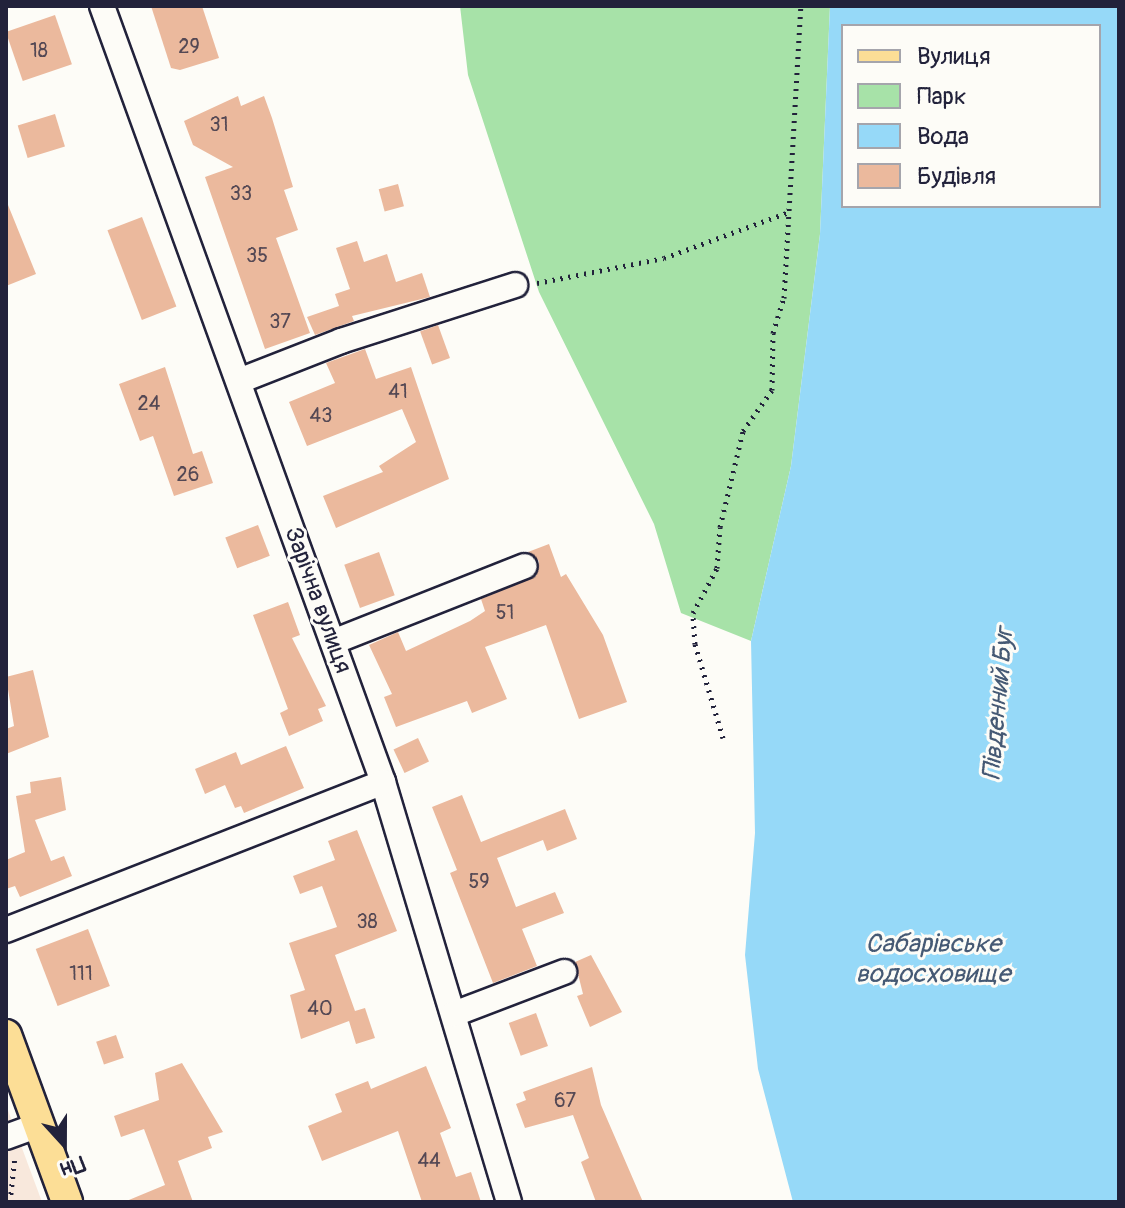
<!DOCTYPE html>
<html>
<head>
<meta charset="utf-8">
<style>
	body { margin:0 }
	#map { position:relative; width:1125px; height:1208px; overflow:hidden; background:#fdfcf7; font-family:Pangolin,sans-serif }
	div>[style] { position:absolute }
	.built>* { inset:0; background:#f8e8dc }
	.green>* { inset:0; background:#a7e2a8 }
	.water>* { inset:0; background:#96d9f8 }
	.building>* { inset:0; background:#ebb99d; transform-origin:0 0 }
	.path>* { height:5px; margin-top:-2.5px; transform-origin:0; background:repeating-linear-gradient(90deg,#22223b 0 2px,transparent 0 8px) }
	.roads { filter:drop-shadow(2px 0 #22223b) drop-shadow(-2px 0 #22223b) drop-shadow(0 2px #22223b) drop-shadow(0 -2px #22223b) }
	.minor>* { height:24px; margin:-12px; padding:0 12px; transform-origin:12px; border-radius:12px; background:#fdfcf7 }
	.major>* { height:30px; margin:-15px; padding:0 15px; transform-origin:15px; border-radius:15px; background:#fcde96 }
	span { translate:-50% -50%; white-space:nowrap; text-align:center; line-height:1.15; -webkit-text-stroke:6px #fdfcf7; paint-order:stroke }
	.number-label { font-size:20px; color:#544854 }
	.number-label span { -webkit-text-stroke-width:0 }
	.street-label { font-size:24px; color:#22223b }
	.water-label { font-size:26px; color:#455974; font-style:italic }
	.frame { position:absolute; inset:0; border:8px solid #22223b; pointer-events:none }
	.legend { position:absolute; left:841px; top:24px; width:260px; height:184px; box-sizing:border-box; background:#fdfcf7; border:2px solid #a5a5ac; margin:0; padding:10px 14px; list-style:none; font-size:24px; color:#22223b }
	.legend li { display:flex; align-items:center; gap:16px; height:40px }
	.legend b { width:40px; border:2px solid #a5a5ac }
	.north { position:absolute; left:24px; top:1104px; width:80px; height:80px; -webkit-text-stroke:6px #fdfcf7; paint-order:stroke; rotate:159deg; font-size:22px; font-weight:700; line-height:32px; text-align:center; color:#22223b }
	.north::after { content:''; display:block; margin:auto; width:28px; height:36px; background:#22223b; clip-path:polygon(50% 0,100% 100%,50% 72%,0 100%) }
</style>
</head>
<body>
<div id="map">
	<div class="built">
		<div style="clip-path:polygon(6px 1105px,42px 1202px,6px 1202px)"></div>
	</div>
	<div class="green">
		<div style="clip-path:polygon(460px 6px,830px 6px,820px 234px,791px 466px,751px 641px,681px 613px,654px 524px,539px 292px,468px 75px)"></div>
	</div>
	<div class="water">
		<div style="clip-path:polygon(evenodd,830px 6px,1119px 6px,1119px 1202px,793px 1202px,758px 1069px,745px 955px,755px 833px,751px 641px,791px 466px,820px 234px,830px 6px,843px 26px,1099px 26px,1099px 206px,843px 206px,843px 26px)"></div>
	</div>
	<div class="building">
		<div style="clip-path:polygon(151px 6px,202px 6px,219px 58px,180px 70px,171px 68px)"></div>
		<div style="left:55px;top:15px;width:52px;height:52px;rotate:71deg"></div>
		<div style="clip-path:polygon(238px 96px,241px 106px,264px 96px,272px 118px,293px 187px,284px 190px,298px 230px,276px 238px,310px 333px,265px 349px,205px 177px,233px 167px,193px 145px,184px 121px)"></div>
		<div style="left:55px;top:114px;width:34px;height:39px;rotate:73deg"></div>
		<div style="left:398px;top:184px;width:23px;height:20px;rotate:75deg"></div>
		<div style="clip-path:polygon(6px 200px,36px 274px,6px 286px)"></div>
		<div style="left:142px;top:217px;width:96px;height:37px;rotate:69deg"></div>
		<div style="clip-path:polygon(357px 241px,364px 262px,387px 254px,396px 282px,422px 273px,430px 297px,352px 316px,354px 321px,315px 335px,307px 317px,339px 306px,335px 294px,350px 289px,336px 248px)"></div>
		<div style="left:438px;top:325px;width:35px;height:19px;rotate:70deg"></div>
		<div style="clip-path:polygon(365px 349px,376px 379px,411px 367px,449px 479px,336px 528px,323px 496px,383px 472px,379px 466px,416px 442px,402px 409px,307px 446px,289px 402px,335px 383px,326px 363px)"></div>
		<div style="clip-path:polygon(165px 367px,193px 454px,202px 451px,213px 483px,174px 496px,153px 436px,140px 441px,119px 384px)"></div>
		<div style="left:258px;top:525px;width:33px;height:35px;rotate:69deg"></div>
		<div style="clip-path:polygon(549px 544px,561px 577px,566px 574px,603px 635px,627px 702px,579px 719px,546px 625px,485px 647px,507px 699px,472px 713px,467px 701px,396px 727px,384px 697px,392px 694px,369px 645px,398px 632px,406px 651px,470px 621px,485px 611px,481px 599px,536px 576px,539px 561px,528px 552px)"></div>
		<div style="left:379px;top:552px;width:46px;height:37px;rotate:70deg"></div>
		<div style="clip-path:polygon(288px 602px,300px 635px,292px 638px,326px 706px,318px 709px,323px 721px,289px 736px,280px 713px,288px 709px,253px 615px)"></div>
		<div style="clip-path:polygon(33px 670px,49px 737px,6px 754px,6px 729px,14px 726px,6px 677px)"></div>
		<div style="left:418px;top:738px;width:26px;height:27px;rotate:65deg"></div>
		<div style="clip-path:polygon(286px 746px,304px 788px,244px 813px,241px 806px,235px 808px,225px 785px,205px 794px,195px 769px,236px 752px,241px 765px)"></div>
		<div style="clip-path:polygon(61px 777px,66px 810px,35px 820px,51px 861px,64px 856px,72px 876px,20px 897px,15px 886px,6px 889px,6px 860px,25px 852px,16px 796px,31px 793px,30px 782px)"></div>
		<div style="clip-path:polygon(462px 795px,481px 842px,565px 809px,577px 839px,547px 851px,543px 840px,497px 858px,516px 907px,555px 892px,564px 913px,522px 929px,537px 966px,493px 983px,450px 873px,457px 870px,432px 807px)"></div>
		<div style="clip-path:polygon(357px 830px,397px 931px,335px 955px,355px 1011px,365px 1008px,375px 1038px,356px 1044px,349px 1021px,301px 1039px,290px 995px,305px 990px,289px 943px,337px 927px,322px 886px,300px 894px,293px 876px,335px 860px,328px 841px)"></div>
		<div style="left:88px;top:929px;width:61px;height:56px;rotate:69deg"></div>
		<div style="clip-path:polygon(591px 955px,622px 1012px,590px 1027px,577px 996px,583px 994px,575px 962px)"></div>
		<div style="left:536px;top:1013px;width:35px;height:29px;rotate:70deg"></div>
		<div style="left:116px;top:1035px;width:24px;height:21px;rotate:71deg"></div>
		<div style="clip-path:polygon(182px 1063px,223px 1132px,208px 1137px,212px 1148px,178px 1161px,193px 1202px,124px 1202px,165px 1185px,144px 1129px,121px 1137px,114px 1116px,159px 1100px,155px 1073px)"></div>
		<div style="clip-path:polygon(426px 1066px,451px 1128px,440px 1133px,456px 1177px,471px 1172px,481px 1202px,422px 1202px,398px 1131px,322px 1161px,308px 1126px,342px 1112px,335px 1094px,368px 1081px,371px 1089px)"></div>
		<div style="clip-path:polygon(592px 1067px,601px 1105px,643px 1202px,596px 1202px,581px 1162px,589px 1158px,573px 1115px,525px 1128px,516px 1104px,526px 1100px,523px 1092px)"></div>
	</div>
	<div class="path">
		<div style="left:537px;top:283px;width:129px;rotate:-11.1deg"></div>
		<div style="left:664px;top:258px;width:133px;rotate:-20.2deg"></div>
		<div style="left:723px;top:738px;width:98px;rotate:-106.6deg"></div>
		<div style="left:695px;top:644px;width:31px;rotate:-94deg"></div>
		<div style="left:693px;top:613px;width:51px;rotate:-61.9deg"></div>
		<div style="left:717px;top:568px;width:41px;rotate:-85.8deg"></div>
		<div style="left:720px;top:527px;width:99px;rotate:-76.5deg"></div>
		<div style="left:743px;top:431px;width:50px;rotate:-54.7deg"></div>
		<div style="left:772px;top:390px;width:57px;rotate:-89deg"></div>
		<div style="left:773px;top:333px;width:37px;rotate:-73deg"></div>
		<div style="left:784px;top:298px;width:292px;rotate:-86.7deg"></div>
		<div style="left:10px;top:1202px;width:46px;rotate:-83.8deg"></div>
	</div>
	<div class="roads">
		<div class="minor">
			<div style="left:102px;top:6px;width:825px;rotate:70.09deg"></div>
			<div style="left:383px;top:782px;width:438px;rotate:73.3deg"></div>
			<div style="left:239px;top:381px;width:110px;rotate:-21.4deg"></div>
			<div style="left:341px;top:341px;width:183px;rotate:-17.8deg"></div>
			<div style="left:333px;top:642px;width:206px;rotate:-21.6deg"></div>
			<div style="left:6px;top:930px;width:405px;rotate:-21.4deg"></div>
			<div style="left:454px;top:1014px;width:118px;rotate:-20.9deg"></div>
			<div style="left:6px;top:1137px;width:35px;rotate:-20deg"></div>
		</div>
		<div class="major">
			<div style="left:6px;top:1035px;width:178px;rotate:69.9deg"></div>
		</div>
	</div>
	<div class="number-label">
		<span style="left:189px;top:46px">29</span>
		<span style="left:39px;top:50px">18</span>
		<span style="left:219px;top:124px">31</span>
		<span style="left:241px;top:193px">33</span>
		<span style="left:257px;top:255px">35</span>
		<span style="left:280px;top:321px">37</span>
		<span style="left:398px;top:391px">41</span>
		<span style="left:149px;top:403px">24</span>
		<span style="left:321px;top:415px">43</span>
		<span style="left:188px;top:474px">26</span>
		<span style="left:505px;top:612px">51</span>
		<span style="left:479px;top:881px">59</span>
		<span style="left:367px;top:921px">38</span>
		<span style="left:81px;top:973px">111</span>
		<span style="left:320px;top:1008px">40</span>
		<span style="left:565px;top:1100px">67</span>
		<span style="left:429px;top:1160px">44</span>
	</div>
	<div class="street-label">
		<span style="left:318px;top:600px;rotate:70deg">Зарічна вулиця</span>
	</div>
	<div class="water-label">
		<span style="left:999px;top:704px;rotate:-85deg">Південний Буг</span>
		<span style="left:933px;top:960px">Сабарівське<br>водосховище</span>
	</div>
	<div class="frame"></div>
	<ul class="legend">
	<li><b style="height:10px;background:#fcde96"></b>Вулиця</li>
	<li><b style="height:22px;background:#a7e2a8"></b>Парк</li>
	<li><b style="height:22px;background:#96d9f8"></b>Вода</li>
	<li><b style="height:22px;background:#ebb99d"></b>Будівля</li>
	</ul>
	<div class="north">Пн</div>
</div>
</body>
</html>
